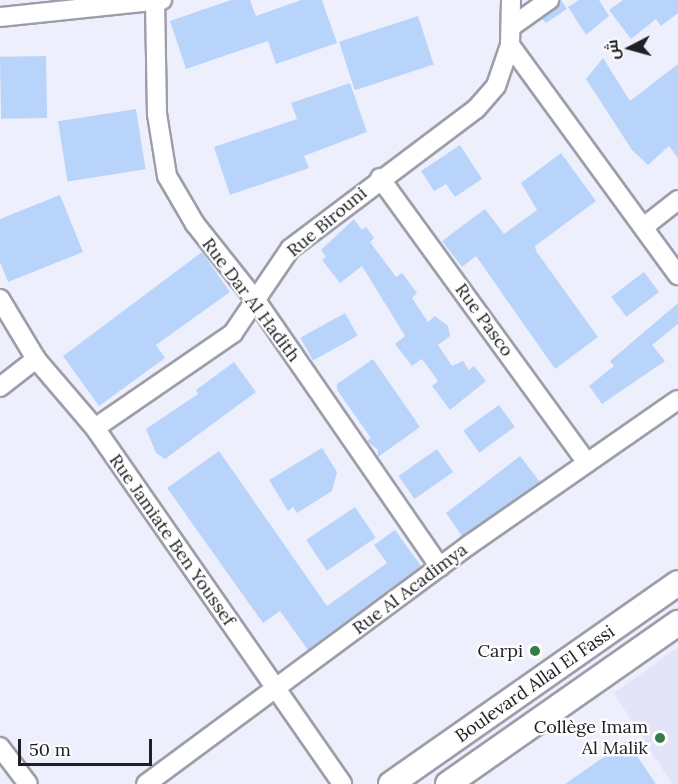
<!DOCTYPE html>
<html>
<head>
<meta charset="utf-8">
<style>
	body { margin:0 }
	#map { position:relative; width:678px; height:784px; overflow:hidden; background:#eeeffc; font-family:Lora,Cairo,serif }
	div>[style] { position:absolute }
	.built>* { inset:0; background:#e4e4f8 }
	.building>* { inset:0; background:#b9d4fb; transform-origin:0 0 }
	.roads { filter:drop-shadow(2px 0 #9d9eaa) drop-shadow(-2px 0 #9d9eaa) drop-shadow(0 2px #9d9eaa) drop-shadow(0 -2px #9d9eaa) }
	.minor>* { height:18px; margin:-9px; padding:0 9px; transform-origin:9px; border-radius:9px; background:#fff }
	.major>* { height:24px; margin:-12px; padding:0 12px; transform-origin:12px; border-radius:12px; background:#fff }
	.dots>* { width:16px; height:16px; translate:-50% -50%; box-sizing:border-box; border:3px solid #fdfdfd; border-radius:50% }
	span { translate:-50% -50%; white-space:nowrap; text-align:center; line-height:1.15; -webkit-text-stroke:4.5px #fdfdfd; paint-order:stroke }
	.street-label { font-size:18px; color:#202024 }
	.poi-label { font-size:18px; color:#202024 }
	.right { translate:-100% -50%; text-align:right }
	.north { position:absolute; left:600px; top:18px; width:60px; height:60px; -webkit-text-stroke:4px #fdfdfd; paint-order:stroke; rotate:264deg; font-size:16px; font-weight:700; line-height:24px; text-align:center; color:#202024 }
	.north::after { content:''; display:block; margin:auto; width:21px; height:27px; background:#202024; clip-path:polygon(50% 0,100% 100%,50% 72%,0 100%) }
	.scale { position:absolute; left:18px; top:739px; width:134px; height:27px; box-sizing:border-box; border:3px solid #202024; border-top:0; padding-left:8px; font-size:18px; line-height:21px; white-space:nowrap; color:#202024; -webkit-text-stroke:4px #fdfdfd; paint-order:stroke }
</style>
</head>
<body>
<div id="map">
	<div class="built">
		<div style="clip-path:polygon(678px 647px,678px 784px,672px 784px,614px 693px)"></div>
	</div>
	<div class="building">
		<div style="clip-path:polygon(231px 0,250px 0,256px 16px,301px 0,322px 0,337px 43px,276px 64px,268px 41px,186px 69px,170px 21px)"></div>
		<div style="clip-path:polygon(561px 0,567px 9px,546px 23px,542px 19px)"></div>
		<div style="clip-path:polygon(579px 0,599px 0,609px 16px,586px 35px,568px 7px)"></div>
		<div style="clip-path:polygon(623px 0,678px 0,678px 13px,661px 26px,656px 19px,631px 39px,609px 10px)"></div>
		<div style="left:418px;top:16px;width:51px;height:83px;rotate:72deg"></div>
		<div style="left:46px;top:56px;width:62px;height:46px;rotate:89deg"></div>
		<div style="clip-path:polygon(603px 58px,630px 101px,678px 64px,678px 158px,669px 146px,648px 165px,632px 150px,586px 79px)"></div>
		<div style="clip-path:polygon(350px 83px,367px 132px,304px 156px,309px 168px,230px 195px,214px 147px,297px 119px,291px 103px)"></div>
		<div style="left:136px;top:109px;width:61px;height:79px;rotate:81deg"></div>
		<div style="clip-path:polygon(460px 145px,482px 179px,455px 197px,446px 184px,434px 191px,421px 171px)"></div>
		<div style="clip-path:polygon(561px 153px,596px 201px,535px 246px,536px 251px,598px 337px,555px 369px,476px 256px,462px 267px,442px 241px,485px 209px,504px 234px,537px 210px,521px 183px)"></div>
		<div style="clip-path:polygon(60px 195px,83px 252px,8px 282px,0 262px,0 219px)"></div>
		<div style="clip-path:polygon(354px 219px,362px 230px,366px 227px,374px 238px,370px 242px,396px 277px,402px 273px,417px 293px,412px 298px,428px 322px,435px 316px,448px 326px,450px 336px,438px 345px,452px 366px,463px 361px,469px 370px,474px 366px,486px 381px,450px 410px,432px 386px,438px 381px,422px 359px,412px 366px,395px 344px,405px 336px,362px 266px,340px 283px,322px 260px,326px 257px,321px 250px)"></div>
		<div style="clip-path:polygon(202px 252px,230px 292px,156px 345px,165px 358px,99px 406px,63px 356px)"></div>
		<div style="left:644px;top:272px;width:25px;height:41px;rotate:53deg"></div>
		<div style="clip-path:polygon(678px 303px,678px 324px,652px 345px,665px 361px,602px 404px,589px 386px,614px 366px,610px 361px)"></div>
		<div style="left:345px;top:313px;width:26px;height:51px;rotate:61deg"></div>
		<div style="clip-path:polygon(373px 359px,420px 427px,378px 457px,378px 450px,367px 441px,371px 438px,337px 390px,337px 384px)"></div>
		<div style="clip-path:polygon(234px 362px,256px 392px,165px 459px,156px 453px,146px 429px,198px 394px,196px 390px)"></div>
		<div style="left:499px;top:405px;width:27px;height:44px;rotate:54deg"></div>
		<div style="clip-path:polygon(322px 448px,337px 472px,332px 491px,297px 513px,293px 507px,288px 511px,269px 480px)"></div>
		<div style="left:437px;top:449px;width:28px;height:47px;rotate:55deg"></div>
		<div style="clip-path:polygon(219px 451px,327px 606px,387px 563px,374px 545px,395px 530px,421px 566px,308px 650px,280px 611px,263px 623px,167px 488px)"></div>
		<div style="clip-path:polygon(520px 456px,540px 482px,462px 536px,446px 513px)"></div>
		<div style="left:355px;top:507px;width:37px;height:59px;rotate:56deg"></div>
		<div style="clip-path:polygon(627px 741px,656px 784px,565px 784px)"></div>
	</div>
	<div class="roads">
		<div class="minor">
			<div style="left:155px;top:0;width:114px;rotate:89deg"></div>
			<div style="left:157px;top:114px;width:63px;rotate:80.8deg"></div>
			<div style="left:167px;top:176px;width:56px;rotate:59.7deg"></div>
			<div style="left:195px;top:224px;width:100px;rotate:51.5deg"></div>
			<div style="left:257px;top:302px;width:322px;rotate:55.4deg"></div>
			<div style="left:0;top:17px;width:163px;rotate:-6deg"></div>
			<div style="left:511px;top:27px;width:47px;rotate:-35.4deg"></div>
			<div style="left:510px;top:45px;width:285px;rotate:53.9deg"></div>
			<div style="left:380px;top:178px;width:352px;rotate:54deg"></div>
			<div style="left:645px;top:226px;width:42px;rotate:-38.2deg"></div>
			<div style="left:0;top:299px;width:70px;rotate:59deg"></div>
			<div style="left:36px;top:359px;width:91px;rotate:49.5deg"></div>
			<div style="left:95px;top:428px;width:433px;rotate:55.2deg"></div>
			<div style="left:0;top:387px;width:46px;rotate:-37.9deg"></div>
			<div style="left:95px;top:428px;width:168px;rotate:-34.5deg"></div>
			<div style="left:233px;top:333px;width:102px;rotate:-55.8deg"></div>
			<div style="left:290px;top:249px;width:233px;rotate:-37deg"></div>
			<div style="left:476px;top:109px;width:30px;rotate:-49deg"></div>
			<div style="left:496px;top:86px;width:43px;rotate:-71.1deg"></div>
			<div style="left:510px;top:45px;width:45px;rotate:-88.7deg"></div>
			<div style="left:0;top:747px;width:46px;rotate:52.9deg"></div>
			<div style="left:146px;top:784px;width:402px;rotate:-36.5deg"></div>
			<div style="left:469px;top:545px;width:254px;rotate:-34.8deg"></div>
		</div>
		<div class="major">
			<div style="left:391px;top:784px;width:350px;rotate:-35deg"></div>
			<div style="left:448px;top:784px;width:281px;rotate:-35deg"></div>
		</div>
	</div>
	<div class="dots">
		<div style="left:535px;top:651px;background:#337b48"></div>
		<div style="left:660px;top:738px;background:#337b48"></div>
	</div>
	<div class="street-label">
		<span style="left:327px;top:222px;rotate:-40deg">Rue Birouni</span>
		<span style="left:251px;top:300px;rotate:53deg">Rue Dar Al Hadith</span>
		<span style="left:484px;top:320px;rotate:54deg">Rue Pasco</span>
		<span style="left:172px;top:540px;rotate:55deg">Rue Jamiate Ben Youssef</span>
		<span style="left:410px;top:589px;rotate:-37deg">Rue Al Acadimya</span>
		<span style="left:535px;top:684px;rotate:-35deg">Boulevard Allal El Fassi</span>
	</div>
	<div class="poi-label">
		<span class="right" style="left:523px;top:651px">Carpi</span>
		<span class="right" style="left:648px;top:738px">Collège Imam<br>Al Malik</span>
	</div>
	<div class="north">ش</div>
	<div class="scale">50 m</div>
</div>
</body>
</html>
